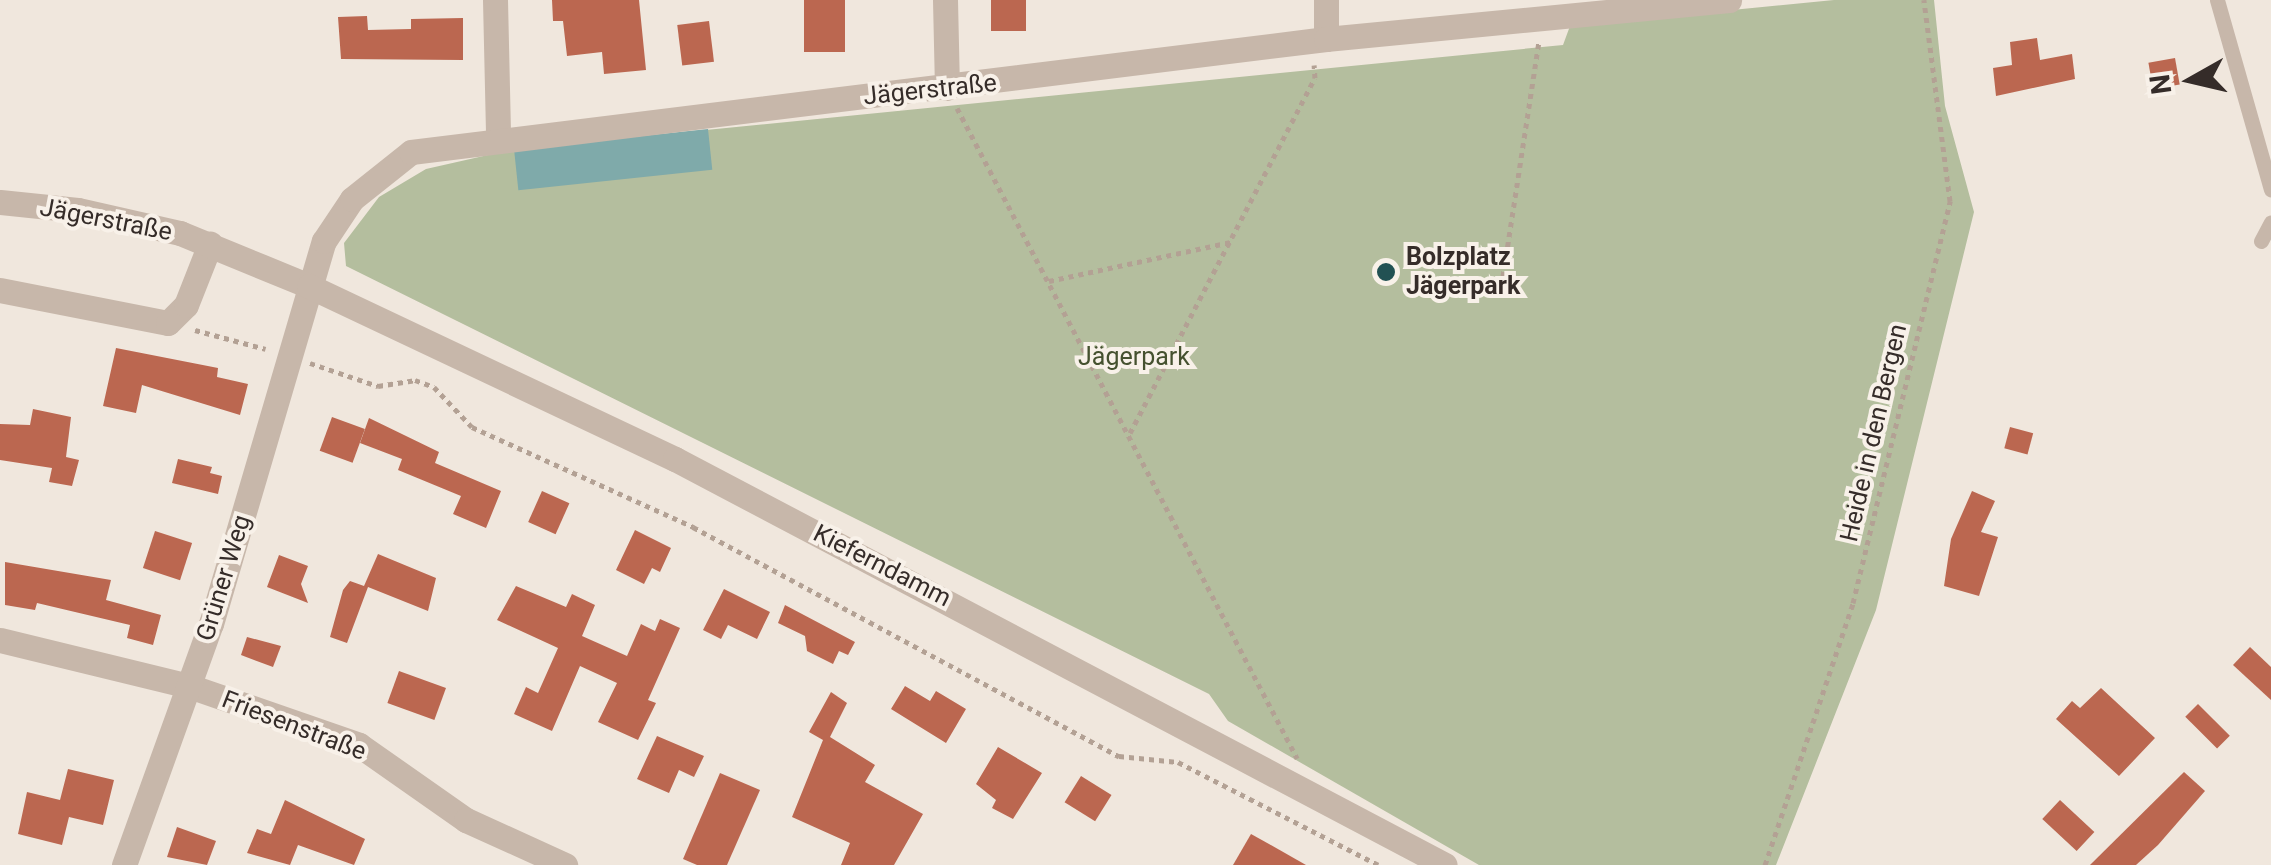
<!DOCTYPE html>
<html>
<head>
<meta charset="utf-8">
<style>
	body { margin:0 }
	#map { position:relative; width:2271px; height:865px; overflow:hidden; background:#f0e7dd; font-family:Roboto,sans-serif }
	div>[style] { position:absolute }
	.green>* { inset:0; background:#b4be9e }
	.water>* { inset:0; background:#7faaaa; transform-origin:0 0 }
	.building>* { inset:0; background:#bb6750; transform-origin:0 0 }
	.path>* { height:5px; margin-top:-2.5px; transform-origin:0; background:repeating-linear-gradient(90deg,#b3a194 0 5px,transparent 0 10px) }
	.service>* { height:15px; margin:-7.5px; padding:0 7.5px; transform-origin:7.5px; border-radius:7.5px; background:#c7b7aa }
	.minor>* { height:25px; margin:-12.5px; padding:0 12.5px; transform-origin:12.5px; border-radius:12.5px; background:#c7b7aa }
	.tertiary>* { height:25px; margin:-12.5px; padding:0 12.5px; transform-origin:12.5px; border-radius:12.5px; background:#c7b7aa }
	.dots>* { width:28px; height:28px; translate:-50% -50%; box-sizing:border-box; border:5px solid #f8f1e9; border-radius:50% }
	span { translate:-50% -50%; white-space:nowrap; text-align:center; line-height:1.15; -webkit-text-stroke:8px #f8f1e9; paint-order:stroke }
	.street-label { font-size:25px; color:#352c29 }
	.poi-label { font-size:25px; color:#352c29; font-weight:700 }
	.left { translate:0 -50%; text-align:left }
	.park-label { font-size:25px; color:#45512f }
	.north { position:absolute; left:2141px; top:30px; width:100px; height:100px; -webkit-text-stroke:8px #f8f1e9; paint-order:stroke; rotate:262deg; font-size:28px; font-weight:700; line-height:40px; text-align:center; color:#352c29 }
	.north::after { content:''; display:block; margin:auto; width:35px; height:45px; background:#352c29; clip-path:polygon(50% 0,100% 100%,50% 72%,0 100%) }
</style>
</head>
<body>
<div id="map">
	<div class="green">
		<div style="clip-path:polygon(1834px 0,1934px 0,1945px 106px,1974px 212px,1876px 610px,1776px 865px,1479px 865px,1228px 721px,1209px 694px,346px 266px,344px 243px,379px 197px,426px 169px,514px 149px,1563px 45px,1570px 26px)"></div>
	</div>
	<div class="water">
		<div style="left:708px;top:129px;width:41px;height:195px;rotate:84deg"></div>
	</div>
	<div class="building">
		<div style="clip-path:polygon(552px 0,639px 0,646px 70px,604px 74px,602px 52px,567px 56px,563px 21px,553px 21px)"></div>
		<div style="left:804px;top:0;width:41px;height:52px"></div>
		<div style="left:991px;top:0;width:35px;height:31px"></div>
		<div style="clip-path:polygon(367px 16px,368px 30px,411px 29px,411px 19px,463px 18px,463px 60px,341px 59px,338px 17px)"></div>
		<div style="left:709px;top:21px;width:41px;height:32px;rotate:83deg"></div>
		<div style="clip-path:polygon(2037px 38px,2040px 60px,2072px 54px,2075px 79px,1996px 96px,1993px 68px,2012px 65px,2010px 42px)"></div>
		<div style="left:2175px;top:58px;width:27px;height:27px;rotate:80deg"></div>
		<div style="clip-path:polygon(116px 348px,218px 368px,217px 377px,248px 384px,240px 415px,142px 385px,136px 413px,103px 406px)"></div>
		<div style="clip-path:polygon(33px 409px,71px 417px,66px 457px,79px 460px,72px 486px,49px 482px,52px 468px,0 460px,0 424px,30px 425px)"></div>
		<div style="left:332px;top:417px;width:35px;height:36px;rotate:20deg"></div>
		<div style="clip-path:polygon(369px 418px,439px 452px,435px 463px,501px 491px,486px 528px,453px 514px,461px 496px,398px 470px,402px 459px,360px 443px)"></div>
		<div style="left:2010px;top:427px;width:24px;height:22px;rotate:15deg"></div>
		<div style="clip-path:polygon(178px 459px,212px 467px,210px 473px,222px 476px,218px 494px,172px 483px)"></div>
		<div style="left:542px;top:491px;width:30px;height:34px;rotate:24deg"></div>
		<div style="clip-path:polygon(1972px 491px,1995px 501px,1981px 532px,1998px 537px,1979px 596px,1944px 586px,1951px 539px)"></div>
		<div style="clip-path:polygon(635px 530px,671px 548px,660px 572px,652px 568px,644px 584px,616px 570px)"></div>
		<div style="left:155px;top:531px;width:39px;height:39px;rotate:18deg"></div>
		<div style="clip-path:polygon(378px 554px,436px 578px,428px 611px,368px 587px,347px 643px,330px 637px,343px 590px,350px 581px,364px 586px)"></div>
		<div style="clip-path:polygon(279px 555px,308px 566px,301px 584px,308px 603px,267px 587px)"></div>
		<div style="clip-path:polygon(5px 562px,111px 580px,106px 600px,161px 615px,153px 645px,127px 638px,130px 625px,37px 603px,35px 610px,5px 605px)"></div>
		<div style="clip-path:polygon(516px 586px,566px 607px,572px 594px,595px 605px,582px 636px,627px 656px,641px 624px,655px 631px,660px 619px,680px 628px,648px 700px,656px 703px,638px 740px,598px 722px,617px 683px,580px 666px,552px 731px,514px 714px,526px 687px,538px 693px,558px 648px,497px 620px)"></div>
		<div style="clip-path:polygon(724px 589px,770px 612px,757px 639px,728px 625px,721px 639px,703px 630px)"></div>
		<div style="clip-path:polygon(785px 605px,855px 642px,848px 655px,839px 651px,833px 664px,807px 651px,805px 636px,778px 623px)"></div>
		<div style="clip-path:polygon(247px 637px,281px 646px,273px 667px,241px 655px)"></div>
		<div style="clip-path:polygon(2250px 647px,2271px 667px,2271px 700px,2233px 665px)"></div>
		<div style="left:399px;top:671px;width:50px;height:34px;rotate:20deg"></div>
		<div style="clip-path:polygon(905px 686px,930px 701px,936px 691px,966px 709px,946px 743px,891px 709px)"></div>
		<div style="clip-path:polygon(2101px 688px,2155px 738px,2119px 776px,2056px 719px,2072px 701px,2080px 708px)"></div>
		<div style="clip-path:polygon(831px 692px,847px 703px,830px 737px,875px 765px,865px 782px,923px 814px,894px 865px,841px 865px,850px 843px,792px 817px,823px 740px,809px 732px)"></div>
		<div style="left:2198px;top:704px;width:45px;height:18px;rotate:45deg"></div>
		<div style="clip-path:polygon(657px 736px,704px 756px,694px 777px,679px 770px,669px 793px,637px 779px)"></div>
		<div style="clip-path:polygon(998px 747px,1042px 773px,1013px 819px,992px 808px,996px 800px,976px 784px)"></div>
		<div style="clip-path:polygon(68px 769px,114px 780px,103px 825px,69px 817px,62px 845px,18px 834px,27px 792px,60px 800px)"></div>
		<div style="clip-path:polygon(2184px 772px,2205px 791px,2158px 845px,2136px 865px,2090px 865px)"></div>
		<div style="clip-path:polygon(720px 773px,760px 790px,727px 865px,697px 865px,683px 859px)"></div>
		<div style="left:1081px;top:776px;width:36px;height:31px;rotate:32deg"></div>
		<div style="clip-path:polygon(285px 800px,365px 839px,354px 865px,298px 845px,290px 865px,247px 853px,257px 829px,271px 834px)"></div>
		<div style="left:2060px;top:800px;width:47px;height:26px;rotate:43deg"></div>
		<div style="clip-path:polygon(177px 827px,216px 841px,207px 865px,167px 857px)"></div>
		<div style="clip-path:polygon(1251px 834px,1269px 844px,1306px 865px,1233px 865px)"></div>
	</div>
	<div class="path">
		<div style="left:957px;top:108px;width:734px;rotate:62.39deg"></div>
		<div style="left:1049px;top:281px;width:186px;rotate:-12.1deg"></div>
		<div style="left:1500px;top:296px;width:258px;rotate:-81.3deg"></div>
		<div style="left:195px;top:330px;width:73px;rotate:15deg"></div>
		<div style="left:310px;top:363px;width:72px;rotate:18.7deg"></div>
		<div style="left:378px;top:386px;width:37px;rotate:-9deg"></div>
		<div style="left:415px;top:380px;width:20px;rotate:20deg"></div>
		<div style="left:434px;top:387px;width:55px;rotate:46.5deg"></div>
		<div style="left:472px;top:427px;width:243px;rotate:24.3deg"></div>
		<div style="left:693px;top:527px;width:484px;rotate:28.3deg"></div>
		<div style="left:1119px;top:756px;width:59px;rotate:5.8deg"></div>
		<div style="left:1178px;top:762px;width:225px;rotate:27.2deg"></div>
		<div style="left:1130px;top:433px;width:400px;rotate:-62.5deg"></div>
		<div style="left:1315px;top:78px;width:13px;rotate:-94deg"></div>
		<div style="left:1765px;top:865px;width:276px;rotate:-71.4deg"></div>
		<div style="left:1853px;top:603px;width:414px;rotate:-76.4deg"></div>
		<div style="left:1950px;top:201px;width:203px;rotate:-97.4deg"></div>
	</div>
	<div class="service">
		<div style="left:2217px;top:0;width:197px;rotate:74.1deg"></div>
		<div style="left:2261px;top:241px;width:21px;rotate:-62deg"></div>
	</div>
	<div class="minor">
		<div style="left:495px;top:0;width:137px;rotate:88.7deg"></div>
		<div style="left:945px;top:0;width:88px;rotate:88.7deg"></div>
		<div style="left:1326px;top:39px;width:39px;rotate:-90deg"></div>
		<div style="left:0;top:290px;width:171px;rotate:11.1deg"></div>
		<div style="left:168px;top:323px;width:25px;rotate:-45deg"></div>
		<div style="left:186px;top:305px;width:66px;rotate:-68.5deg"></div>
		<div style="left:0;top:640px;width:195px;rotate:13.7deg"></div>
		<div style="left:189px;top:686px;width:180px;rotate:19.1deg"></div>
		<div style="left:359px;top:745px;width:131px;rotate:35deg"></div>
		<div style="left:466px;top:820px;width:109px;rotate:24.4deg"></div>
		<div style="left:124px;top:865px;width:256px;rotate:-70.2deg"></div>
		<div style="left:211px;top:624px;width:399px;rotate:-73.6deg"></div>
		<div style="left:324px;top:241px;width:50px;rotate:-56.3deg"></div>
		<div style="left:352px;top:199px;width:75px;rotate:-38.5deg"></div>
		<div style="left:411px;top:152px;width:922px;rotate:-7.04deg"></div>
		<div style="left:1326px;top:39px;width:405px;rotate:-5.5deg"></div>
	</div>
	<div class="tertiary">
		<div style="left:0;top:202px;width:78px;rotate:5.9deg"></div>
		<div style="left:78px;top:210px;width:105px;rotate:12.7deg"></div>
		<div style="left:180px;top:233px;width:139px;rotate:22.3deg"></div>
		<div style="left:309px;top:286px;width:405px;rotate:25.3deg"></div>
		<div style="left:675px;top:459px;width:870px;rotate:27.8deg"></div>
	</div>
	<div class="dots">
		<div style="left:1386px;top:272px;background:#225153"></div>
	</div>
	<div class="street-label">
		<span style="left:930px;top:90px;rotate:-6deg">Jägerstraße</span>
		<span style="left:106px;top:220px;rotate:11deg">Jägerstraße</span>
		<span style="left:1874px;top:433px;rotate:-77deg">Heide in den Bergen</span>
		<span style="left:882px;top:566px;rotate:27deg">Kieferndamm</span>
		<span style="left:224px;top:578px;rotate:-73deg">Grüner Weg</span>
		<span style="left:294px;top:726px;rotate:21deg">Friesenstraße</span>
	</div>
	<div class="poi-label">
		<span class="left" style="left:1406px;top:272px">Bolzplatz<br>Jägerpark</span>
	</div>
	<div class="park-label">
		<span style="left:1134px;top:357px">Jägerpark</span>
	</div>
	<div class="north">N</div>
</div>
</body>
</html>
